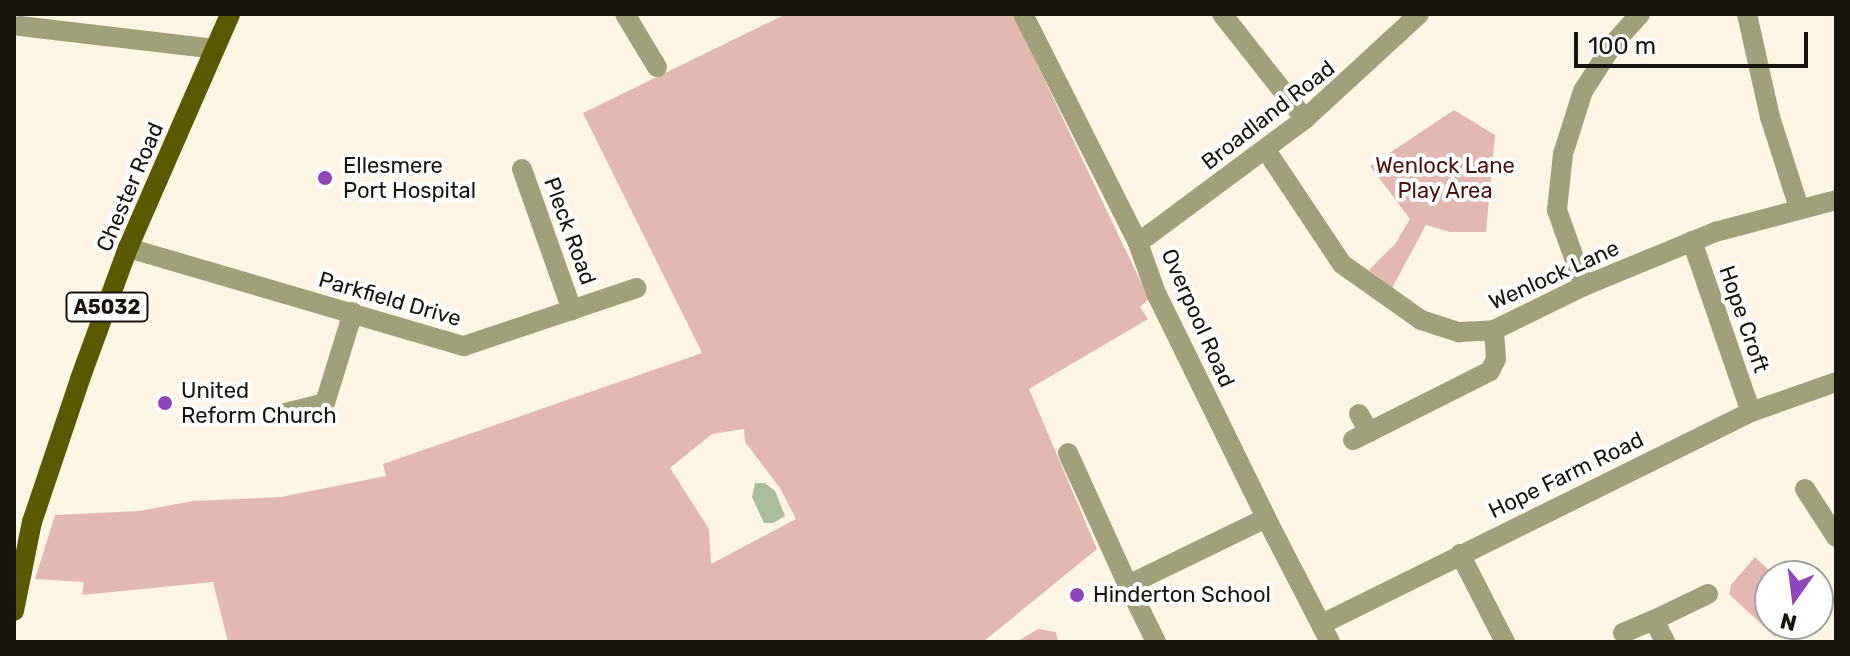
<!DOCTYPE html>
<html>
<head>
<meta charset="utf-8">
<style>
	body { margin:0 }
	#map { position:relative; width:1850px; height:656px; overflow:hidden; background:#fff5e5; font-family:Rubik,sans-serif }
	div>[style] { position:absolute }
	.green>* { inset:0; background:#e3b8b1 }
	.water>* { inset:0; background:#a8bd9b }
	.minor>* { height:20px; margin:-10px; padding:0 10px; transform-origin:10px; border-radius:10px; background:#a0a07b }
	.major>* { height:20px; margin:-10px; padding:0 10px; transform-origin:10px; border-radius:10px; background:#5b5802 }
	.dots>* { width:22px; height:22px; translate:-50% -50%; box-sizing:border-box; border:4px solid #fff; border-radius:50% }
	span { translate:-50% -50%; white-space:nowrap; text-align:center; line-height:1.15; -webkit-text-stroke:8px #fff; paint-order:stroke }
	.shield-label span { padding:2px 6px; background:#fff; border:2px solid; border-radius:6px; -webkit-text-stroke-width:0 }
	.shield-label { font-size:20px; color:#19150e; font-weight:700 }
	.street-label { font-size:22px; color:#19150e }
	.poi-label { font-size:22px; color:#19150e }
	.left { translate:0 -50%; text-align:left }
	.park-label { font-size:22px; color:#4a140f }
	.frame { position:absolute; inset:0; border:16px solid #19150e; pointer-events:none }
	.north { position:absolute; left:1754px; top:560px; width:80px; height:80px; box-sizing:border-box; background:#fff; border:2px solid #a3a19f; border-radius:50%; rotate:194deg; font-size:22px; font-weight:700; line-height:32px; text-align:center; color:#19150e }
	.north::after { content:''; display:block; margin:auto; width:28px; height:36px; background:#8e46b9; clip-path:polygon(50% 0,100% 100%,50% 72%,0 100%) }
	.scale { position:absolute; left:1574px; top:32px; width:234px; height:36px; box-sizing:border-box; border:4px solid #19150e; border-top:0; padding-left:10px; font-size:24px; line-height:28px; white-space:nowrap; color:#19150e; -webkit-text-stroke:6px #fff; paint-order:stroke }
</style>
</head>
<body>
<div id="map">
	<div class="green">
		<div style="clip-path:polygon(evenodd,786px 14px,1013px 14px,1149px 299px,1140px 307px,1148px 319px,1029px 389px,1097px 549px,983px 642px,228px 642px,213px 582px,82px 595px,84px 582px,35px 579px,55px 515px,139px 511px,193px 501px,281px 497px,386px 476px,383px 464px,702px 353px,583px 113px,786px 14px,744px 429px,745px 442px,780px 488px,796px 519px,711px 564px,709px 529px,670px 468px,712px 434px,744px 429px)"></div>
		<div style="clip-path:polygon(1454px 110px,1495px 135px,1486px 232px,1450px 232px,1426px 225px,1392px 288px,1369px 270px,1395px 244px,1410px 219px,1370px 166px)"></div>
		<div style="clip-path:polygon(1755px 557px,1775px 576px,1770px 576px,1770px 624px,1787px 624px,1775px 637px,1729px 594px,1731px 585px)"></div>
		<div style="clip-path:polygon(1038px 629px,1056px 632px,1058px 642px,1016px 642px)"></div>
	</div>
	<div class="water">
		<div style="clip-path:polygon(755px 483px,765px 483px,775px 491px,785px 516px,773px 523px,764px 523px,752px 497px)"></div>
	</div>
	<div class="minor">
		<div style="left:625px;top:14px;width:62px;rotate:58.9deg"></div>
		<div style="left:1023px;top:14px;width:256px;rotate:63.3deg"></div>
		<div style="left:1138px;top:243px;width:53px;rotate:70.2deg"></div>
		<div style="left:1156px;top:293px;width:250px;rotate:63.9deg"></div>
		<div style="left:1266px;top:518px;width:140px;rotate:62.7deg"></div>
		<div style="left:1222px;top:14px;width:134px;rotate:51.7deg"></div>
		<div style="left:1747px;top:14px;width:106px;rotate:77.4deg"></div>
		<div style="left:1770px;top:117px;width:96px;rotate:72.3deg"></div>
		<div style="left:20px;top:26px;width:196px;rotate:6.7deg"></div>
		<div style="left:1266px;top:150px;width:137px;rotate:56.3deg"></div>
		<div style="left:1342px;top:264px;width:97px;rotate:35.3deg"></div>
		<div style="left:1421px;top:320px;width:40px;rotate:18deg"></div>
		<div style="left:1459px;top:332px;width:35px;rotate:-3deg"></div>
		<div style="left:1494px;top:330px;width:100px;rotate:-26.1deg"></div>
		<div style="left:1584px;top:286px;width:142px;rotate:-22.4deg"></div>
		<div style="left:1715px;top:232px;width:125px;rotate:-14.8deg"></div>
		<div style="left:522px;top:169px;width:150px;rotate:70.5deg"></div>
		<div style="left:1692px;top:241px;width:181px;rotate:71deg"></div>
		<div style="left:1138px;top:243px;width:208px;rotate:-36.6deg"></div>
		<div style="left:1305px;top:119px;width:155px;rotate:-42.6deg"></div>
		<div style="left:128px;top:248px;width:350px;rotate:16.3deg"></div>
		<div style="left:464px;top:346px;width:182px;rotate:-18.6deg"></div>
		<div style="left:1584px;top:286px;width:81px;rotate:-109.6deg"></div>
		<div style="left:1557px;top:210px;width:56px;rotate:-83.9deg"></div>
		<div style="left:1563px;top:154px;width:66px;rotate:-72.4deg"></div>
		<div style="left:1583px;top:91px;width:57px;rotate:-57.1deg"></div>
		<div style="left:1614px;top:43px;width:39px;rotate:-48deg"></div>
		<div style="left:281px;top:414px;width:45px;rotate:-14deg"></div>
		<div style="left:325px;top:403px;width:95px;rotate:-72.9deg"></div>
		<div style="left:1359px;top:414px;width:21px;rotate:61deg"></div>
		<div style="left:1353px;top:440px;width:153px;rotate:-26.7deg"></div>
		<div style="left:1490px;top:371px;width:13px;rotate:-63deg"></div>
		<div style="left:1496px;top:359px;width:29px;rotate:-94deg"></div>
		<div style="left:1068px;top:453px;width:145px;rotate:65.6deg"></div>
		<div style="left:1128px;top:585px;width:153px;rotate:-25.9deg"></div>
		<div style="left:1805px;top:489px;width:57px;rotate:57.1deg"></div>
		<div style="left:1460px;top:554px;width:99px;rotate:62.9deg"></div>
		<div style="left:1128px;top:585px;width:64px;rotate:63.8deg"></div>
		<div style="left:1654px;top:620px;width:60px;rotate:-25.7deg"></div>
		<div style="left:1322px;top:624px;width:479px;rotate:-26.3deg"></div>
		<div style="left:1751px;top:412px;width:90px;rotate:-19.4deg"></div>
		<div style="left:1623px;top:633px;width:34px;rotate:-23deg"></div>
		<div style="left:1654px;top:620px;width:25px;rotate:63deg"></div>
	</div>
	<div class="major">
		<div style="left:14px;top:611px;width:91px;rotate:-78.6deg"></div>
		<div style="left:32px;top:522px;width:151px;rotate:-71.4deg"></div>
		<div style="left:80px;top:379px;width:140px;rotate:-69.9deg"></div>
		<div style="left:128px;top:248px;width:255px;rotate:-66.4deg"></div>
	</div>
	<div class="dots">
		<div style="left:325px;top:178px;background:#8e46b9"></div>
		<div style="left:165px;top:403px;background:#8e46b9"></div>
		<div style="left:1077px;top:595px;background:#8e46b9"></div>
	</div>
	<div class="shield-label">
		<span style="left:107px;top:307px">A5032</span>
	</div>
	<div class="street-label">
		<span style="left:1268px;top:115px;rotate:-38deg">Broadland Road</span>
		<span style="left:130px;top:187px;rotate:-67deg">Chester Road</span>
		<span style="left:570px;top:231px;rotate:70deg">Pleck Road</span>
		<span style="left:1554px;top:275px;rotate:-24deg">Wenlock Lane</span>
		<span style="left:390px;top:299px;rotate:16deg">Parkfield Drive</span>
		<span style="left:1198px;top:318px;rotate:66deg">Overpool Road</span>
		<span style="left:1744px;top:319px;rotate:71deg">Hope Croft</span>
		<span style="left:1566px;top:475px;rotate:-26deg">Hope Farm Road</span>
	</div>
	<div class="poi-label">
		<span class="left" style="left:343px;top:178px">Ellesmere<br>Port Hospital</span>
		<span class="left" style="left:181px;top:403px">United<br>Reform Church</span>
		<span class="left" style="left:1093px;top:595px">Hinderton School</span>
	</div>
	<div class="park-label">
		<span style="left:1445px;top:178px">Wenlock Lane<br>Play Area</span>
	</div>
	<div class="frame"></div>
	<div class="north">N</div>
	<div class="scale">100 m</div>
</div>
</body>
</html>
